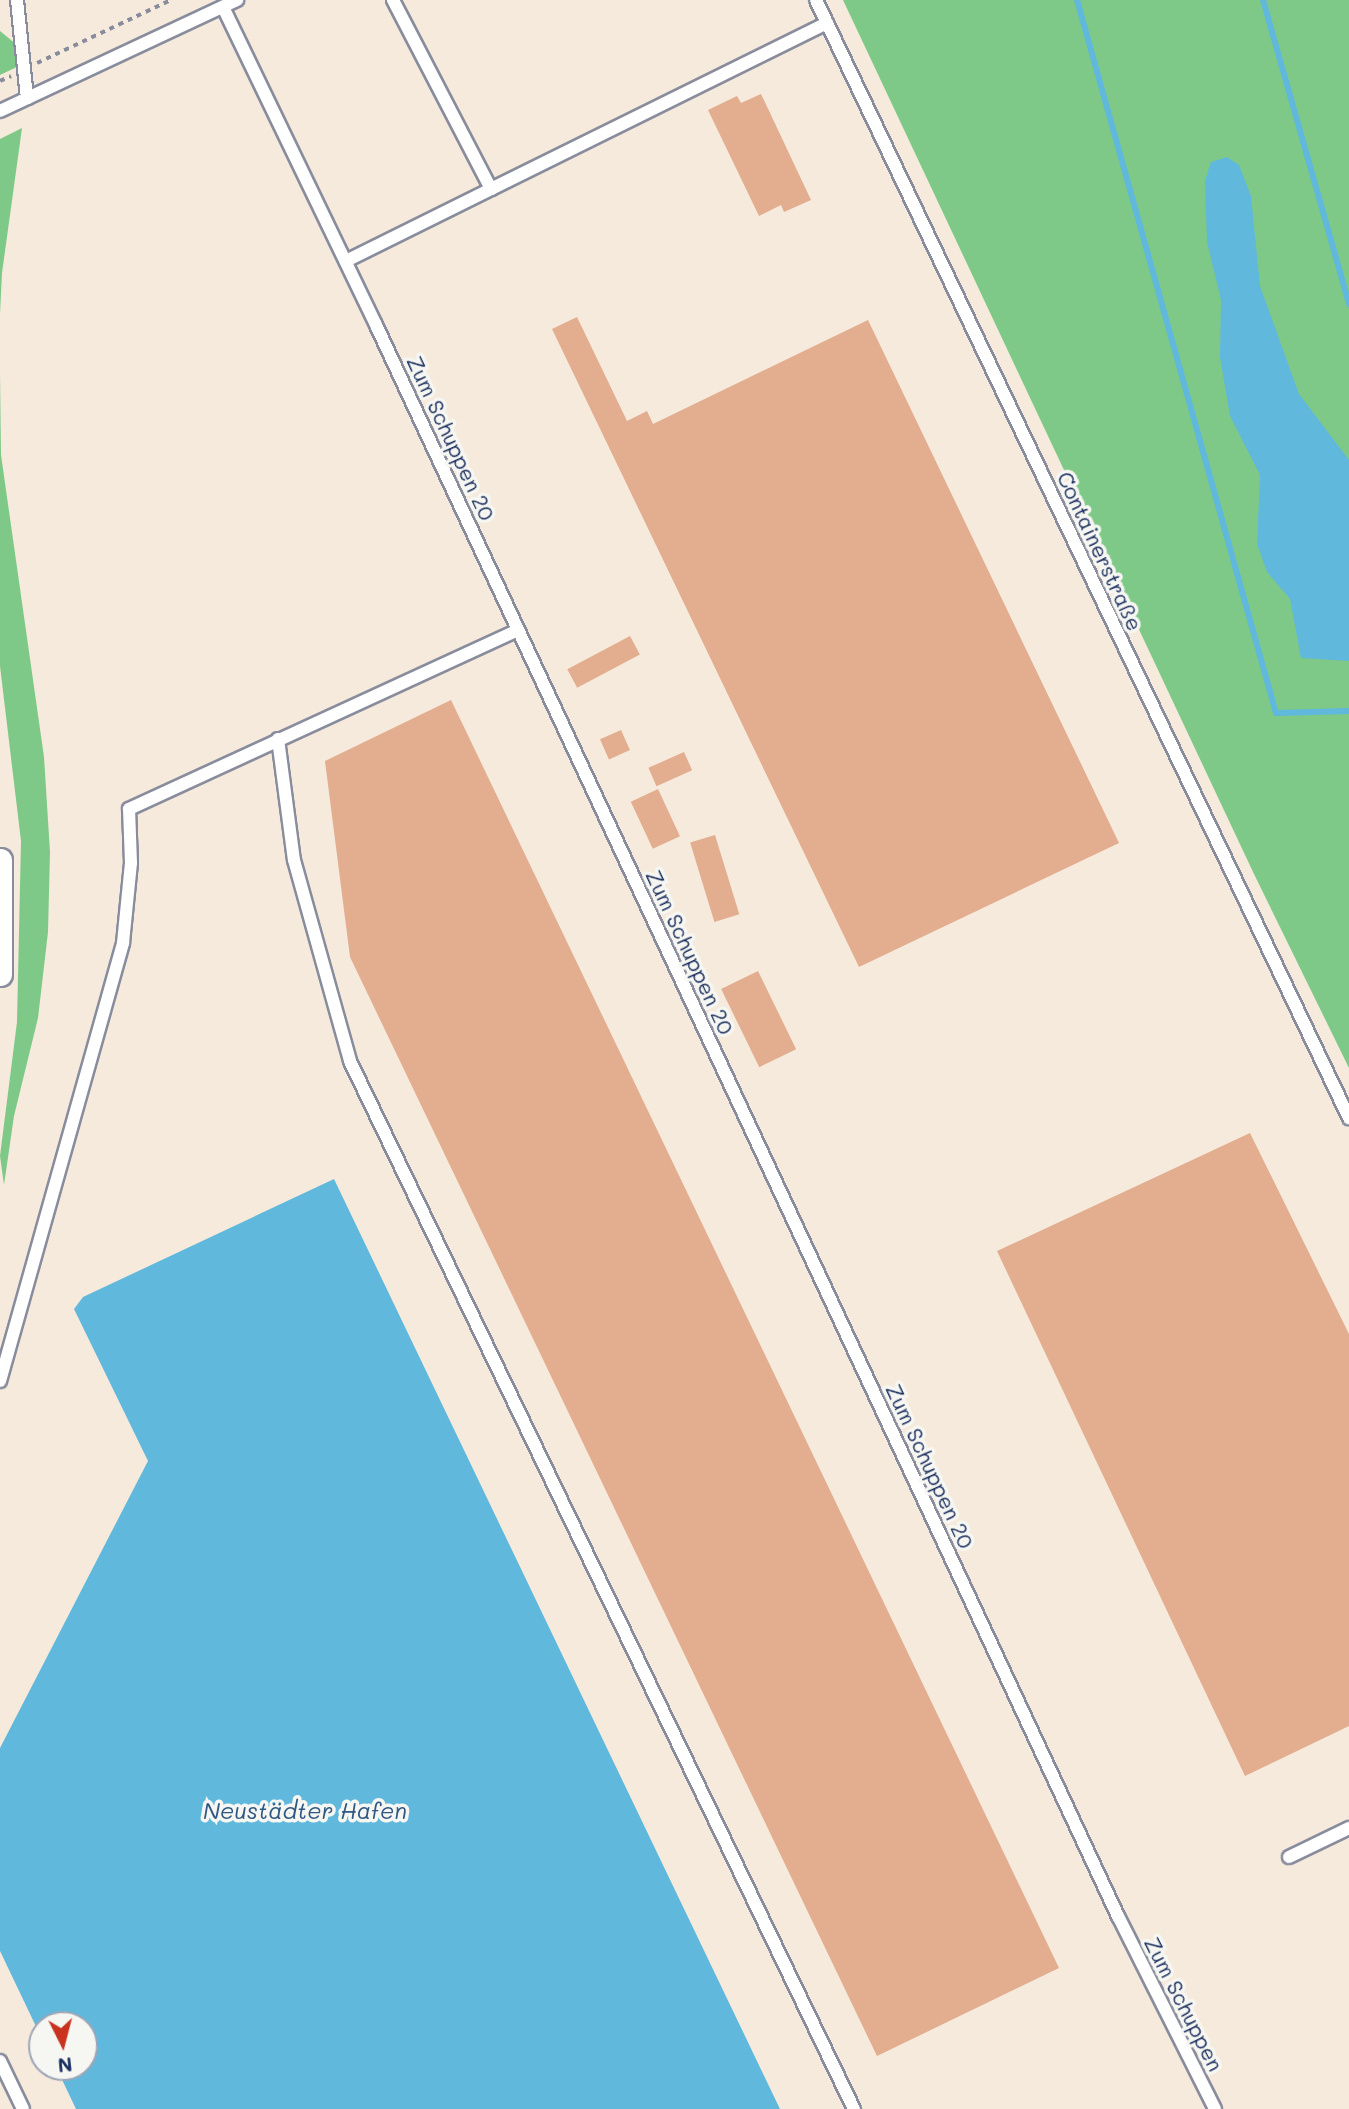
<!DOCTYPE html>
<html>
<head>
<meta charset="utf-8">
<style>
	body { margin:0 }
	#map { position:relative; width:1349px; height:2109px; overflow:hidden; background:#f5eadb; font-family:Mali,sans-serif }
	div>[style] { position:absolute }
	.green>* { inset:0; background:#7ec987 }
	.water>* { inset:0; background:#60b8dd }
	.stream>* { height:6px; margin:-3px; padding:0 3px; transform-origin:3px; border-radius:3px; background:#60b8dd }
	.building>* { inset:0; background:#e3ad90; transform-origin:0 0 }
	.path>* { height:3.5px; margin-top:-1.75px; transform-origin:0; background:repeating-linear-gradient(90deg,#888c9c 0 5px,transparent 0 10px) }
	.roads { filter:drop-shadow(2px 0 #888c9c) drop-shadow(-2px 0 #888c9c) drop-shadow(0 2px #888c9c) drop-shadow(0 -2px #888c9c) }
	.service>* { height:12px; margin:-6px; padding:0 6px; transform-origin:6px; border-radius:6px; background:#fff }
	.minor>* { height:23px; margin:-11.5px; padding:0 11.5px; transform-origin:11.5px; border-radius:11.5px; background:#fff }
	span { translate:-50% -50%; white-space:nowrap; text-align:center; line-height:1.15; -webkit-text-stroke:7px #f6f6f2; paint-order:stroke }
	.street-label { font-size:21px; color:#1b2f5e }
	.water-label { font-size:23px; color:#305884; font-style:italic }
	.north { position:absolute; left:28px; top:2011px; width:70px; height:70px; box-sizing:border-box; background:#f6f6f2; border:2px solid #9ea6b7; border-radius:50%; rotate:174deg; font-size:19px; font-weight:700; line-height:28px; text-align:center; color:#1b2f5e }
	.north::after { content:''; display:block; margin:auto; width:24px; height:32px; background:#c8321e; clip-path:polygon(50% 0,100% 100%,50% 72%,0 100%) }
</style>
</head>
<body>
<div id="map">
	<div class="green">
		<div style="clip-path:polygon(843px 0,1349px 0,1349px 1068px,1254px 874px)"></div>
		<div style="clip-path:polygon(0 31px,17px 45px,19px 66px,0 75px)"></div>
		<div style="clip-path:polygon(22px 128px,2px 273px,0 314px,0 139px)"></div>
		<div style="clip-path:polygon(0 372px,1px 455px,44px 757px,50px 852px,48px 932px,38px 1018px,14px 1116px,4px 1185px,0 1156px,17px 1022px,21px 841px,0 666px)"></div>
	</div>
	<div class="water">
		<div style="clip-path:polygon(1227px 157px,1239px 165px,1251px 196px,1260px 286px,1299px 394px,1349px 460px,1349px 661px,1301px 658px,1290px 599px,1267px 572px,1257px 544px,1260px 475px,1230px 416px,1220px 357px,1221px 300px,1207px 242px,1205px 181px,1211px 162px)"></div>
		<div style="clip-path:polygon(334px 1179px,780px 2109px,76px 2109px,56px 2067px,84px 2067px,84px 2025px,42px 2025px,42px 2039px,0 1951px,0 1748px,148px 1461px,74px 1309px,83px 1297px)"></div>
	</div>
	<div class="stream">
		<div style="left:1077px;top:0;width:740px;rotate:74.41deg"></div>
		<div style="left:1276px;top:713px;width:73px;rotate:-1.6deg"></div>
		<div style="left:1263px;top:0;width:316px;rotate:74.2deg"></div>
	</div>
	<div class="building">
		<div style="clip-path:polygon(761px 94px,811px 200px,784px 212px,781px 205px,759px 216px,708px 110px,737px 96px,741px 103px)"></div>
		<div style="clip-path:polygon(577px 317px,627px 421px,647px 411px,653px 424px,868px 320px,1119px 843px,859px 967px,552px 329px)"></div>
		<div style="left:630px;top:636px;width:21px;height:71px;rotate:62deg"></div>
		<div style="clip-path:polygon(451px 700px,1059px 1968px,877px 2056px,350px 957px,325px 761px)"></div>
		<div style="left:621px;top:730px;width:22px;height:23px;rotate:66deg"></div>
		<div style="left:684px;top:752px;width:20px;height:39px;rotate:66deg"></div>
		<div style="left:658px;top:789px;width:52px;height:30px;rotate:65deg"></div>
		<div style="left:715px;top:835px;width:83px;height:26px;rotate:73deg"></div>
		<div style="left:758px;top:971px;width:87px;height:41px;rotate:64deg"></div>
		<div style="clip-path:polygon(1250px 1133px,1349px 1334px,1349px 1726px,1245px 1776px,997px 1251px)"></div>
	</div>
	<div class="path">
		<div style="left:37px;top:63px;width:148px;rotate:-25.2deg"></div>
		<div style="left:0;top:81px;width:12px;rotate:-24deg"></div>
	</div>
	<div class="roads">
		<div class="service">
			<div style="left:17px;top:0;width:99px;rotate:84.2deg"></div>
			<div style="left:393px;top:0;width:213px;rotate:62.6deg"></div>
			<div style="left:491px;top:189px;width:375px;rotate:-26.3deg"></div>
			<div style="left:816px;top:0;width:1239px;rotate:64.51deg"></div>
			<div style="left:223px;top:7px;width:353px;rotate:64.3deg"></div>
			<div style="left:376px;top:325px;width:1756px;rotate:65deg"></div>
			<div style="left:1118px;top:1916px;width:216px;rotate:63.3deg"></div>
			<div style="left:0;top:111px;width:262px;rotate:-25.1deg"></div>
			<div style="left:346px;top:261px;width:162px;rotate:-26.4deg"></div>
			<div style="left:278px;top:739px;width:122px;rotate:82.5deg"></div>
			<div style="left:294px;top:860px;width:209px;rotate:74.4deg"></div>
			<div style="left:350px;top:1061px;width:1163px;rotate:64.32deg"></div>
			<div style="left:0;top:1381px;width:455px;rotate:-74.3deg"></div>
			<div style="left:123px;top:943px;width:80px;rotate:-84.3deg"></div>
			<div style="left:131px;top:863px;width:54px;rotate:-92.1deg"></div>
			<div style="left:129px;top:809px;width:428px;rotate:-24.7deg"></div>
			<div style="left:1289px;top:1857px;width:67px;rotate:-25.8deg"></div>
			<div style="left:0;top:2061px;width:53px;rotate:64.4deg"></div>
		</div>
		<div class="minor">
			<div style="left:0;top:860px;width:114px;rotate:90deg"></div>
		</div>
	</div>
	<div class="street-label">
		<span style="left:451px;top:438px;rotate:65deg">Zum Schuppen 20</span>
		<span style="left:1100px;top:551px;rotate:65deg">Containerstraße</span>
		<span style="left:690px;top:952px;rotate:65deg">Zum Schuppen 20</span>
		<span style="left:930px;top:1466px;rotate:65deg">Zum Schuppen 20</span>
		<span style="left:1184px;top:2004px;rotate:63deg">Zum Schuppen</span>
	</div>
	<div class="water-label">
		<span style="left:305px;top:1810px">Neustädter Hafen</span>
	</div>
	<div class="north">N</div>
</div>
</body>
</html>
